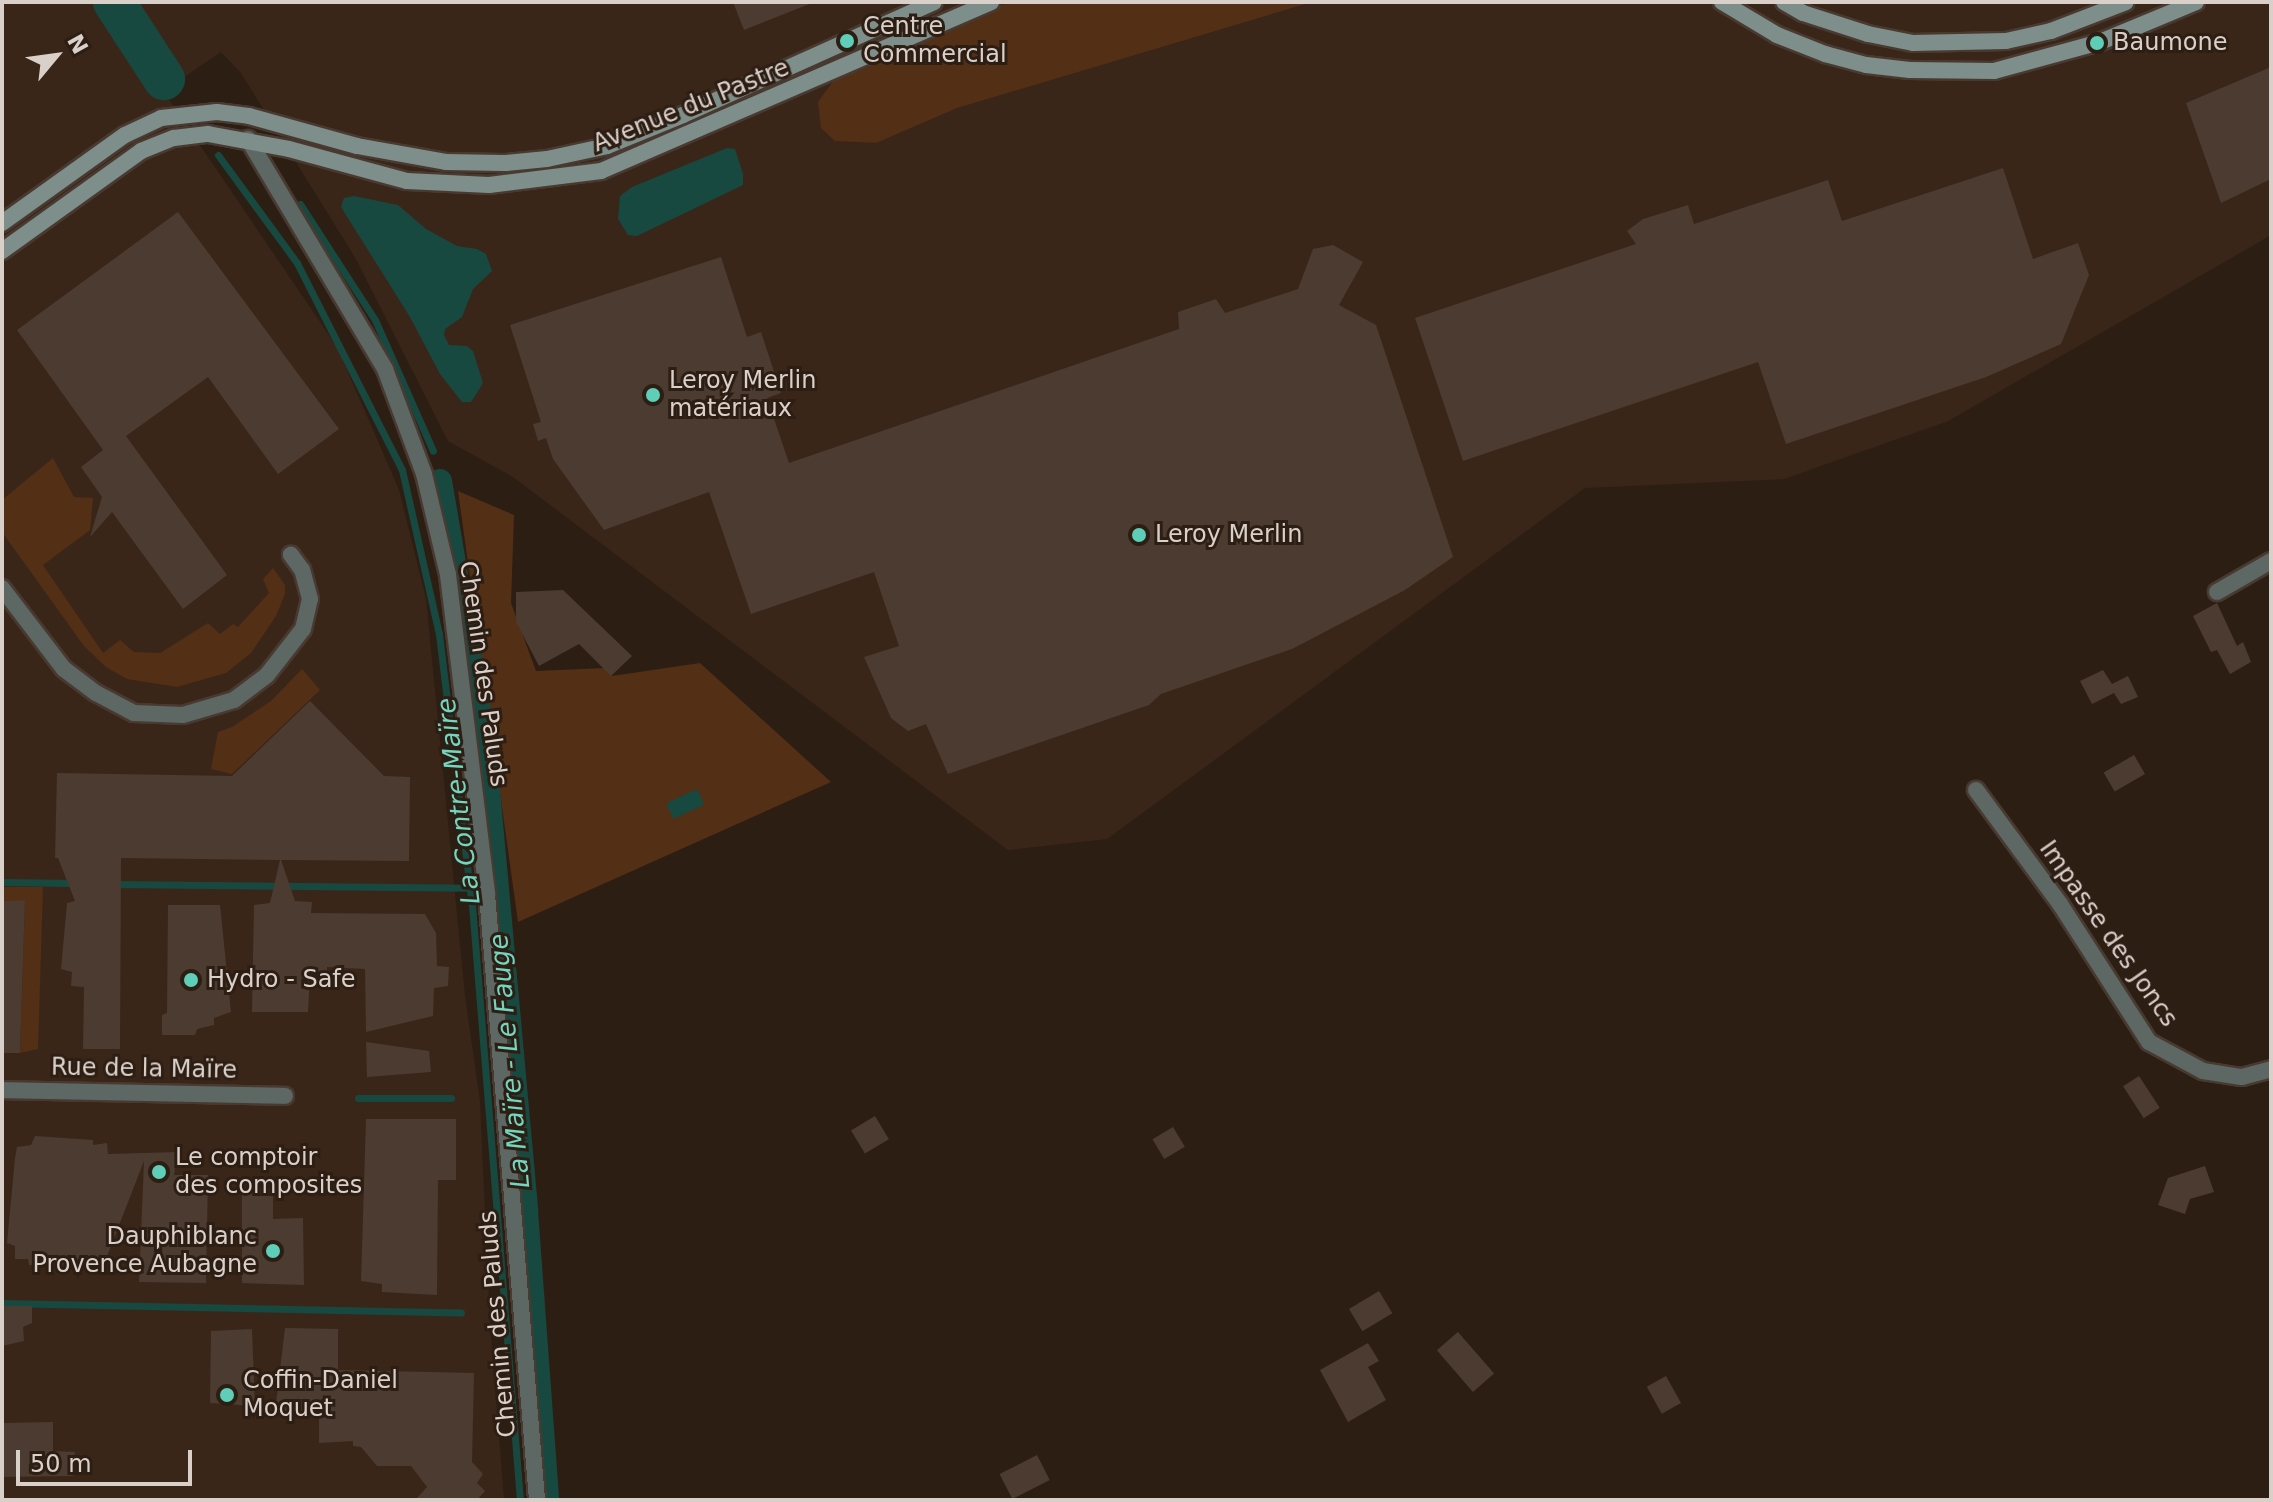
<!DOCTYPE html>
<html>
<head>
<meta charset="utf-8">
<style>
	body { margin:0 }
	#map { position:relative; width:2273px; height:1502px; overflow:hidden; background:#2d1e14; font-family:"DejaVu Sans",sans-serif }
	div>[style] { position:absolute }
	.built>* { inset:0; background:#3a2618 }
	.green>* { inset:0; background:#532f15 }
	.water>* { inset:0; background:#174940; transform-origin:0 0 }
	.stream>* { height:7px; margin:-3.5px; padding:0 3.5px; transform-origin:3.5px; border-radius:3.5px; background:#174940 }
	.canal>* { height:24px; margin:-12px; padding:0 12px; transform-origin:12px; border-radius:12px; background:#174940 }
	.river>* { height:42px; margin:-21px; padding:0 21px; transform-origin:21px; border-radius:21px; background:#174940 }
	.building>* { inset:0; background:#4b3b31; transform-origin:0 0 }
	.roads { filter:drop-shadow(2px 0 #493a31) drop-shadow(-2px 0 #493a31) drop-shadow(0 2px #493a31) drop-shadow(0 -2px #493a31) }
	.street>* { height:16px; margin:-8px; padding:0 8px; transform-origin:8px; border-radius:8px; background:#5d6764 }
	.secondary>* { height:16px; margin:-8px; padding:0 8px; transform-origin:8px; border-radius:8px; background:#7e8e8a }
	.dots>* { width:22px; height:22px; translate:-50% -50%; box-sizing:border-box; border:4px solid #2d1e14; border-radius:50% }
	span { translate:-50% -50%; white-space:nowrap; text-align:center; line-height:1.15; -webkit-text-stroke:6px #2d1e14; paint-order:stroke }
	.poi-label { font-size:24px; color:#dad0ca }
	.left { translate:0 -50%; text-align:left }
	.right { translate:-100% -50%; text-align:right }
	.street-label { font-size:24px; color:#dad0ca }
	.water-label { font-size:26px; color:#72d6c1; font-style:italic }
	.frame { position:absolute; inset:0; border:4px solid #dad0ca; pointer-events:none }
	.north { position:absolute; left:16px; top:16px; width:80px; height:80px; -webkit-text-stroke:6px #2d1e14; paint-order:stroke; rotate:61deg; font-size:22px; font-weight:700; line-height:32px; text-align:center; color:#dad0ca }
	.north::after { content:''; display:block; margin:auto; width:28px; height:36px; background:#dad0ca; clip-path:polygon(50% 0,100% 100%,50% 72%,0 100%) }
	.scale { position:absolute; left:16px; top:1450px; width:176px; height:36px; box-sizing:border-box; border:4px solid #dad0ca; border-top:0; padding-left:10px; font-size:24px; line-height:28px; white-space:nowrap; color:#dad0ca; -webkit-text-stroke:6px #2d1e14; paint-order:stroke }
</style>
</head>
<body>
<div id="map">
	<div class="built">
		<div style="clip-path:polygon(2px 2px,2271px 2px,2271px 235px,1948px 421px,1784px 479px,1585px 488px,1107px 839px,1008px 850px,513px 477px,448px 441px,356px 259px,241px 73px,221px 52px,163px 91px,337px 347px,399px 490px,426px 599px,465px 996px,480px 1102px,490px 1324px,504px 1500px,2px 1500px)"></div>
	</div>
	<div class="green">
		<div style="clip-path:polygon(1009px 2px,1312px 2px,957px 108px,876px 143px,835px 141px,821px 128px,818px 102px,834px 80px,881px 52px)"></div>
		<div style="clip-path:polygon(53px 458px,74px 497px,93px 498px,90px 530px,43px 565px,103px 653px,120px 640px,134px 652px,160px 653px,208px 623px,220px 634px,233px 624px,238px 627px,269px 593px,263px 579px,273px 568px,285px 585px,285px 594px,276px 616px,251px 653px,226px 673px,177px 687px,127px 679px,106px 667px,84px 646px,2px 532px,2px 500px)"></div>
		<div style="clip-path:polygon(458px 491px,514px 515px,511px 603px,536px 671px,606px 668px,612px 676px,700px 663px,831px 782px,518px 922px)"></div>
		<div style="clip-path:polygon(302px 669px,320px 690px,232px 774px,211px 769px,218px 732px,232px 727px,271px 701px)"></div>
		<div style="clip-path:polygon(2px 887px,43px 887px,38px 1049px,20px 1053px,25px 901px,2px 901px)"></div>
	</div>
	<div class="water">
		<div style="clip-path:polygon(727px 148px,735px 149px,743px 174px,743px 185px,637px 236px,628px 235px,618px 219px,620px 196px,632px 187px)"></div>
		<div style="clip-path:polygon(354px 196px,398px 205px,426px 229px,457px 246px,477px 249px,486px 254px,492px 271px,473px 289px,462px 317px,445px 329px,444px 335px,449px 345px,467px 346px,473px 351px,483px 383px,471px 402px,462px 402px,440px 374px,410px 317px,341px 207px,344px 198px)"></div>
		<div style="left:697px;top:789px;width:17px;height:34px;rotate:65deg"></div>
	</div>
	<div class="stream">
		<div style="left:218px;top:155px;width:134px;rotate:53.8deg"></div>
		<div style="left:297px;top:263px;width:232px;rotate:63.1deg"></div>
		<div style="left:402px;top:470px;width:168px;rotate:77.3deg"></div>
		<div style="left:439px;top:634px;width:273px;rotate:83.1deg"></div>
		<div style="left:472px;top:905px;width:597px;rotate:85.39deg"></div>
		<div style="left:300px;top:204px;width:138px;rotate:57.1deg"></div>
		<div style="left:375px;top:320px;width:143px;rotate:66.1deg"></div>
		<div style="left:2px;top:882px;width:74px;rotate:0.8deg"></div>
		<div style="left:112px;top:884px;width:358px;rotate:0.6deg"></div>
		<div style="left:358px;top:1098px;width:93px"></div>
		<div style="left:2px;top:1303px;width:459px;rotate:1.2deg"></div>
	</div>
	<div class="canal">
		<div style="left:440px;top:481px;width:236px;rotate:80.3deg"></div>
		<div style="left:480px;top:714px;width:87px;rotate:84.1deg"></div>
		<div style="left:489px;top:801px;width:412px;rotate:84.8deg"></div>
		<div style="left:526px;top:1211px;width:290px;rotate:85.8deg"></div>
	</div>
	<div class="river">
		<div style="left:114px;top:2px;width:92px;rotate:57deg"></div>
	</div>
	<div class="building">
		<div style="clip-path:polygon(733px 2px,812px 2px,812px 3px,744px 30px)"></div>
		<div style="clip-path:polygon(2271px 67px,2271px 179px,2221px 203px,2186px 103px)"></div>
		<div style="clip-path:polygon(2003px 168px,2033px 259px,2078px 243px,2089px 275px,2061px 344px,1986px 377px,1786px 444px,1758px 362px,1463px 461px,1415px 318px,1636px 244px,1627px 231px,1643px 219px,1688px 205px,1694px 224px,1828px 180px,1842px 221px)"></div>
		<div style="clip-path:polygon(178px 212px,339px 429px,278px 474px,208px 377px,126px 436px,227px 575px,183px 609px,112px 512px,90px 537px,102px 497px,81px 467px,103px 450px,17px 330px)"></div>
		<div style="clip-path:polygon(1333px 245px,1363px 262px,1339px 305px,1376px 325px,1453px 557px,1405px 590px,1292px 649px,1161px 694px,1149px 705px,948px 774px,926px 724px,908px 731px,891px 718px,864px 657px,899px 646px,874px 572px,751px 614px,709px 492px,604px 530px,553px 459px,546px 438px,538px 441px,533px 424px,541px 422px,510px 325px,721px 257px,747px 337px,761px 332px,781px 393px,767px 398px,789px 463px,1179px 329px,1178px 312px,1216px 299px,1225px 313px,1298px 289px,1313px 249px)"></div>
		<div style="clip-path:polygon(563px 590px,632px 656px,611px 676px,579px 644px,539px 666px,516px 622px,516px 592px)"></div>
		<div style="clip-path:polygon(2217px 603px,2237px 646px,2243px 642px,2251px 662px,2230px 674px,2217px 650px,2211px 652px,2193px 616px)"></div>
		<div style="clip-path:polygon(2103px 670px,2112px 684px,2128px 676px,2138px 697px,2121px 704px,2114px 693px,2092px 704px,2080px 681px)"></div>
		<div style="clip-path:polygon(310px 701px,384px 776px,410px 777px,409px 861px,281px 860px,295px 901px,312px 902px,311px 913px,425px 914px,436px 933px,437px 966px,449px 967px,448px 986px,434px 988px,433px 1016px,366px 1032px,365px 969px,327px 967px,327px 977px,310px 976px,308px 1012px,252px 1012px,254px 905px,270px 903px,280px 860px,121px 858px,120px 1049px,83px 1049px,84px 987px,71px 986px,72px 972px,61px 969px,67px 903px,75px 901px,58px 858px,55px 858px,57px 773px,232px 776px)"></div>
		<div style="left:2134px;top:755px;width:22px;height:35px;rotate:60deg"></div>
		<div style="clip-path:polygon(25px 900px,20px 1053px,2px 1053px,2px 901px)"></div>
		<div style="clip-path:polygon(168px 905px,220px 905px,231px 1012px,214px 1018px,214px 1025px,197px 1029px,195px 1035px,162px 1035px,162px 1015px,167px 1013px)"></div>
		<div style="clip-path:polygon(366px 1042px,429px 1051px,431px 1072px,367px 1077px)"></div>
		<div style="left:2139px;top:1076px;width:38px;height:19px;rotate:57deg"></div>
		<div style="left:875px;top:1116px;width:27px;height:28px;rotate:59deg"></div>
		<div style="clip-path:polygon(366px 1119px,456px 1119px,456px 1180px,438px 1180px,437px 1295px,382px 1292px,382px 1284px,361px 1281px)"></div>
		<div style="left:1173px;top:1127px;width:23px;height:24px;rotate:59deg"></div>
		<div style="clip-path:polygon(35px 1136px,93px 1140px,93px 1145px,107px 1143px,108px 1154px,178px 1152px,174px 1175px,208px 1175px,206px 1283px,139px 1282px,144px 1161px,104px 1264px,29px 1265px,28px 1259px,15px 1259px,15px 1246px,7px 1243px,15px 1158px,17px 1147px,31px 1145px)"></div>
		<div style="clip-path:polygon(2205px 1166px,2214px 1192px,2190px 1199px,2185px 1214px,2158px 1205px,2168px 1178px)"></div>
		<div style="clip-path:polygon(242px 1188px,273px 1188px,273px 1219px,303px 1218px,304px 1285px,242px 1283px)"></div>
		<div style="left:1379px;top:1291px;width:26px;height:35px;rotate:59deg"></div>
		<div style="clip-path:polygon(2px 1306px,32px 1306px,32px 1323px,23px 1327px,24px 1341px,2px 1346px)"></div>
		<div style="clip-path:polygon(285px 1328px,338px 1329px,338px 1370px,474px 1373px,472px 1462px,483px 1474px,477px 1483px,485px 1491px,477px 1500px,417px 1498px,427px 1487px,411px 1466px,377px 1466px,361px 1447px,353px 1446px,353px 1441px,319px 1443px,319px 1412px,275px 1412px)"></div>
		<div style="clip-path:polygon(252px 1329px,255px 1406px,210px 1403px,211px 1331px)"></div>
		<div style="left:1458px;top:1332px;width:55px;height:28px;rotate:49deg"></div>
		<div style="clip-path:polygon(1368px 1343px,1379px 1361px,1368px 1367px,1386px 1400px,1348px 1422px,1320px 1370px)"></div>
		<div style="left:1666px;top:1376px;width:31px;height:22px;rotate:61deg"></div>
		<div style="clip-path:polygon(53px 1422px,53px 1451px,75px 1452px,73px 1476px,2px 1477px,2px 1423px)"></div>
		<div style="left:1037px;top:1455px;width:28px;height:42px;rotate:63deg"></div>
	</div>
	<div class="roads">
		<div class="street">
			<div style="left:248px;top:139px;width:268px;rotate:59.2deg"></div>
			<div style="left:385px;top:369px;width:112px;rotate:69.6deg"></div>
			<div style="left:424px;top:474px;width:104px;rotate:76.6deg"></div>
			<div style="left:448px;top:575px;width:321px;rotate:83deg"></div>
			<div style="left:487px;top:894px;width:608px;rotate:85.28deg"></div>
			<div style="left:2px;top:588px;width:102px;rotate:52.6deg"></div>
			<div style="left:64px;top:669px;width:40px;rotate:37deg"></div>
			<div style="left:96px;top:693px;width:43px;rotate:27.8deg"></div>
			<div style="left:134px;top:713px;width:49px;rotate:2.3deg"></div>
			<div style="left:183px;top:715px;width:53px;rotate:-16.4deg"></div>
			<div style="left:234px;top:700px;width:41px;rotate:-37.1deg"></div>
			<div style="left:267px;top:675px;width:58px;rotate:-52deg"></div>
			<div style="left:303px;top:629px;width:31px;rotate:-77deg"></div>
			<div style="left:310px;top:599px;width:30px;rotate:-105deg"></div>
			<div style="left:302px;top:570px;width:19px;rotate:-126deg"></div>
			<div style="left:2217px;top:592px;width:62px;rotate:-29.9deg"></div>
			<div style="left:1976px;top:790px;width:142px;rotate:53.6deg"></div>
			<div style="left:2060px;top:904px;width:164px;rotate:57.2deg"></div>
			<div style="left:2149px;top:1042px;width:61px;rotate:28.2deg"></div>
			<div style="left:2203px;top:1071px;width:39px;rotate:9deg"></div>
			<div style="left:2242px;top:1077px;width:30px;rotate:-15deg"></div>
			<div style="left:2px;top:1090px;width:283px;rotate:1.2deg"></div>
		</div>
		<div class="secondary">
			<div style="left:1722px;top:2px;width:64px;rotate:31deg"></div>
			<div style="left:1777px;top:35px;width:52px;rotate:21.6deg"></div>
			<div style="left:1825px;top:54px;width:42px;rotate:15deg"></div>
			<div style="left:1866px;top:65px;width:44px;rotate:6.5deg"></div>
			<div style="left:1910px;top:70px;width:84px;rotate:0.7deg"></div>
			<div style="left:1994px;top:71px;width:110px;rotate:-15.3deg"></div>
			<div style="left:2100px;top:42px;width:104px;rotate:-22.6deg"></div>
			<div style="left:1784px;top:2px;width:22px;rotate:30deg"></div>
			<div style="left:1803px;top:13px;width:68px;rotate:17.9deg"></div>
			<div style="left:1868px;top:34px;width:46px;rotate:11.3deg"></div>
			<div style="left:1913px;top:43px;width:93px;rotate:-1.2deg"></div>
			<div style="left:2006px;top:41px;width:46px;rotate:-12.5deg"></div>
			<div style="left:2051px;top:31px;width:80px;rotate:-21.1deg"></div>
			<div style="left:2px;top:223px;width:151px;rotate:-35.6deg"></div>
			<div style="left:125px;top:135px;width:40px;rotate:-25deg"></div>
			<div style="left:161px;top:118px;width:56px;rotate:-6.1deg"></div>
			<div style="left:217px;top:112px;width:32px;rotate:7deg"></div>
			<div style="left:249px;top:116px;width:112px;rotate:15.5deg"></div>
			<div style="left:357px;top:146px;width:90px;rotate:10.2deg"></div>
			<div style="left:446px;top:162px;width:60px;rotate:1deg"></div>
			<div style="left:506px;top:163px;width:41px;rotate:-5.6deg"></div>
			<div style="left:547px;top:159px;width:61px;rotate:-12.2deg"></div>
			<div style="left:607px;top:146px;width:82px;rotate:-22.2deg"></div>
			<div style="left:683px;top:115px;width:275px;rotate:-24.2deg"></div>
			<div style="left:2px;top:251px;width:171px;rotate:-35.7deg"></div>
			<div style="left:141px;top:151px;width:35px;rotate:-22deg"></div>
			<div style="left:174px;top:138px;width:34px;rotate:-7deg"></div>
			<div style="left:208px;top:134px;width:82px;rotate:10.5deg"></div>
			<div style="left:289px;top:149px;width:122px;rotate:15.2deg"></div>
			<div style="left:407px;top:181px;width:82px;rotate:2.8deg"></div>
			<div style="left:489px;top:185px;width:113px;rotate:-7.1deg"></div>
			<div style="left:601px;top:171px;width:425px;rotate:-23.4deg"></div>
		</div>
	</div>
	<div class="dots">
		<div style="left:847px;top:41px;background:#5eceb8"></div>
		<div style="left:2097px;top:43px;background:#5eceb8"></div>
		<div style="left:653px;top:395px;background:#5eceb8"></div>
		<div style="left:1139px;top:535px;background:#5eceb8"></div>
		<div style="left:191px;top:980px;background:#5eceb8"></div>
		<div style="left:159px;top:1172px;background:#5eceb8"></div>
		<div style="left:273px;top:1251px;background:#5eceb8"></div>
		<div style="left:227px;top:1395px;background:#5eceb8"></div>
	</div>
	<div class="poi-label">
		<span class="left" style="left:863px;top:41px">Centre<br>Commercial</span>
		<span class="left" style="left:2113px;top:43px">Baumone</span>
		<span class="left" style="left:669px;top:395px">Leroy Merlin<br>matériaux</span>
		<span class="left" style="left:1155px;top:535px">Leroy Merlin</span>
		<span class="left" style="left:207px;top:980px">Hydro - Safe</span>
		<span class="left" style="left:175px;top:1172px">Le comptoir<br>des composites</span>
		<span class="right" style="left:257px;top:1251px">Dauphiblanc<br>Provence Aubagne</span>
		<span class="left" style="left:243px;top:1395px">Coffin-Daniel<br>Moquet</span>
	</div>
	<div class="street-label">
		<span style="left:691px;top:106px;rotate:-22deg">Avenue du Pastre</span>
		<span style="left:483px;top:674px;rotate:82deg">Chemin des Paluds</span>
		<span style="left:2108px;top:934px;rotate:55deg">Impasse des Joncs</span>
		<span style="left:144px;top:1069px;rotate:1deg">Rue de la Maïre</span>
		<span style="left:498px;top:1324px;rotate:-95deg">Chemin des Paluds</span>
	</div>
	<div class="water-label">
		<span style="left:459px;top:801px;rotate:-97deg">La Contre-Maïre</span>
		<span style="left:510px;top:1061px;rotate:-95deg">La Maïre - Le Fauge</span>
	</div>
	<div class="frame"></div>
	<div class="north">N</div>
	<div class="scale">50 m</div>
</div>
</body>
</html>
